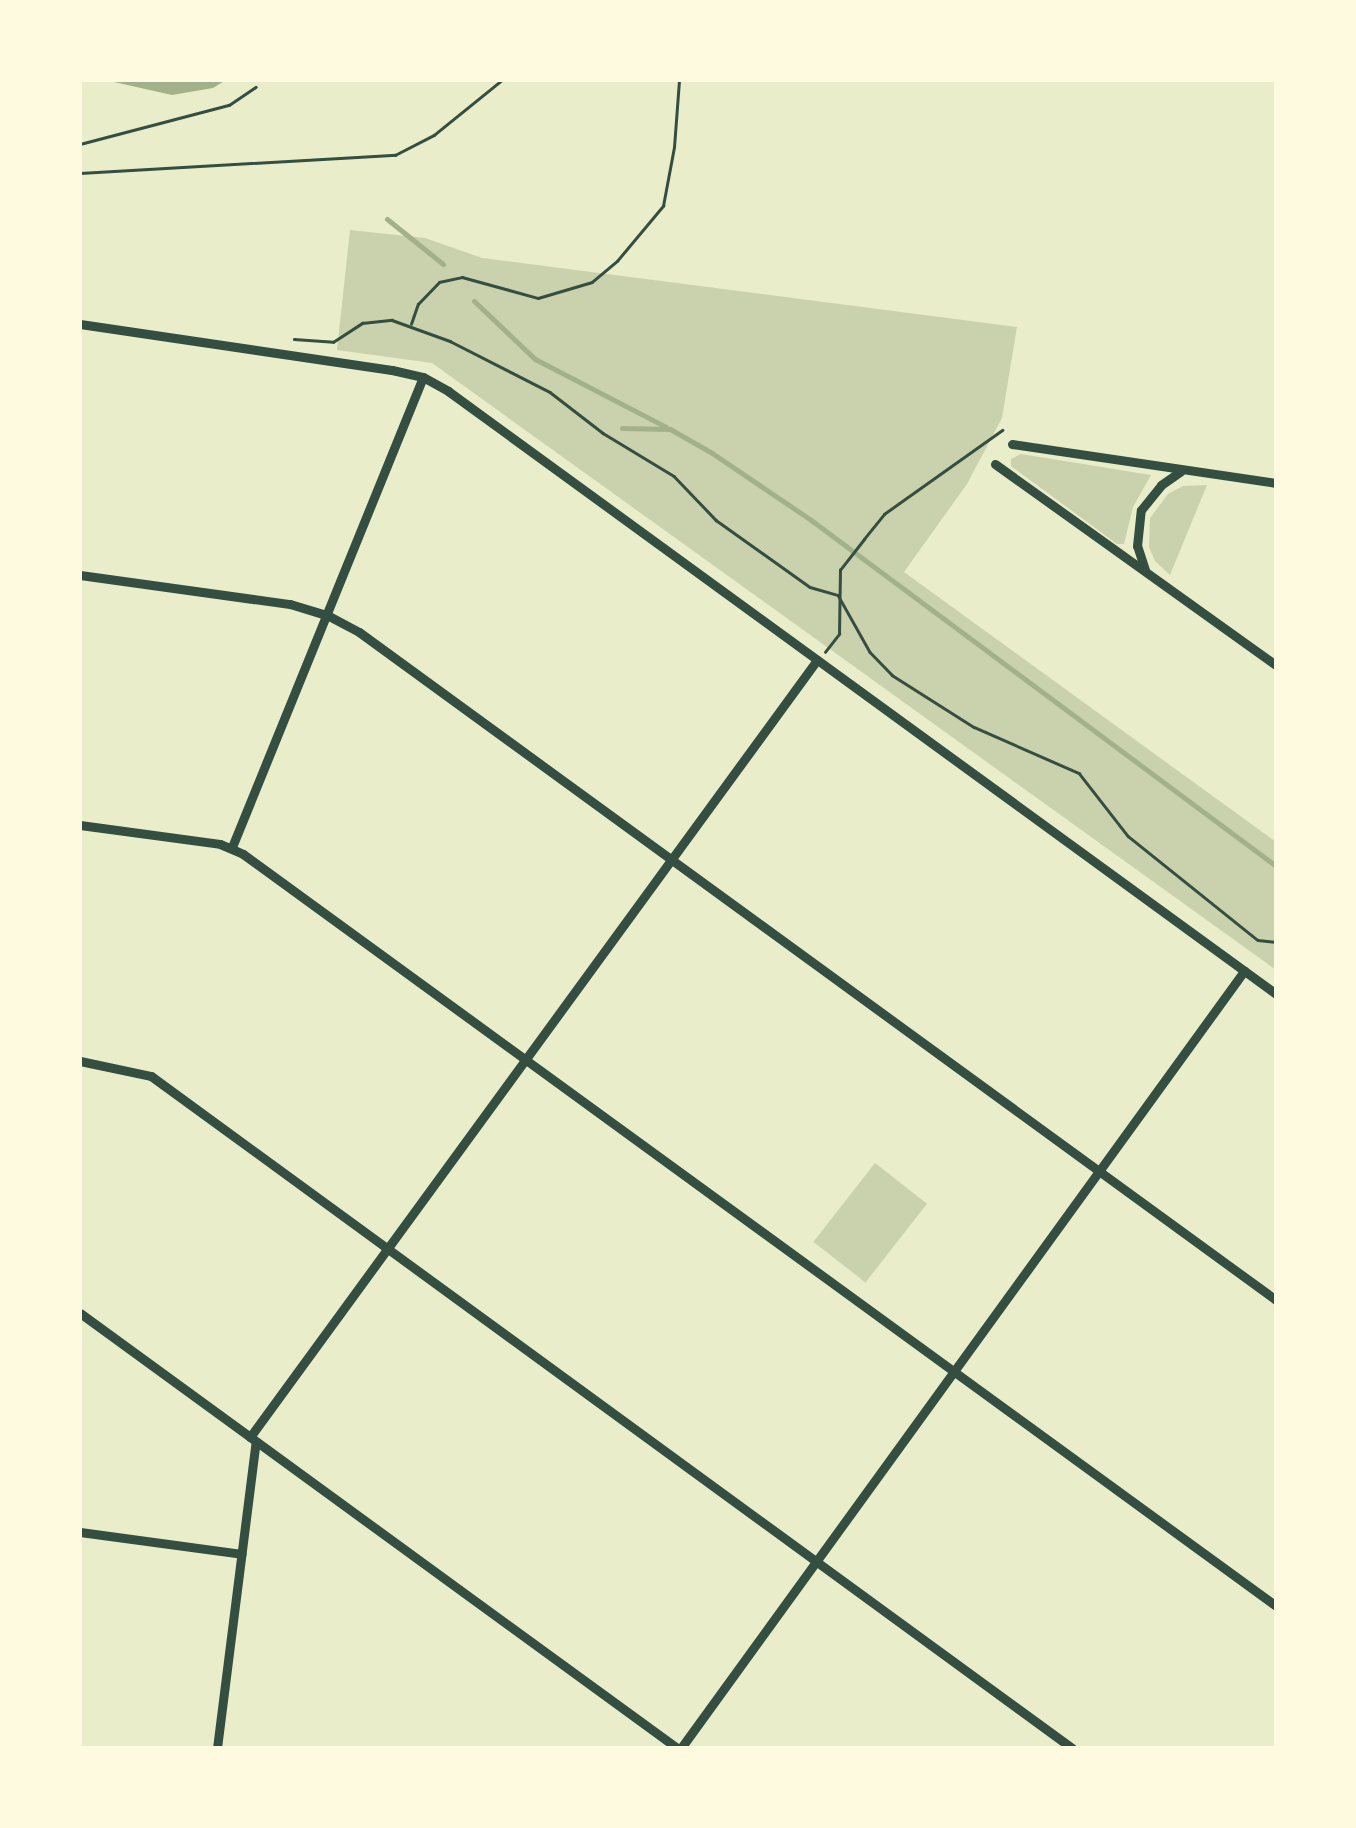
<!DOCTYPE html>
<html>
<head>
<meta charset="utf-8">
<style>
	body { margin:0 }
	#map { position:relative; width:1356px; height:1828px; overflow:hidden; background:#e9edc9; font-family:"Crimson Pro",serif }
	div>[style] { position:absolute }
	.green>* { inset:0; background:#cad2ad; transform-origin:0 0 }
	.water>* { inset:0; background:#a3b18a }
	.stream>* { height:5px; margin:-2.5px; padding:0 2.5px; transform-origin:2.5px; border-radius:2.5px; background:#a3b18a }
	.path>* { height:2.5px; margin:-1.25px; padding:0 1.25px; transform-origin:1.25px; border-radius:1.25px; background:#344e41 }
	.minor>* { height:9px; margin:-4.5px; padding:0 4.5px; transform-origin:4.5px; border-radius:4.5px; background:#344e41 }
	span { translate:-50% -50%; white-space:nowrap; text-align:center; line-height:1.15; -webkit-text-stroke:8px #fefae0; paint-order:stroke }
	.frame { position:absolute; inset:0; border:82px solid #fefae0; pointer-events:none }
</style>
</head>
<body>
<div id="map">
	<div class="green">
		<div style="clip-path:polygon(350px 230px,425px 238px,482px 258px,1017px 327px,1002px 418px,967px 484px,904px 572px,1276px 842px,1276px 970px,432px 363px,337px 350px)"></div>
		<div style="clip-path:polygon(1021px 454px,1151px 475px,1133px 507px,1124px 544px,1117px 544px,1011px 466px,1011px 459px)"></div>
		<div style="clip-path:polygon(1207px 485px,1170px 575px,1155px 561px,1149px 547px,1150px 518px,1168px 494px,1183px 486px)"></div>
		<div style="left:875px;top:1163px;width:66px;height:100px;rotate:38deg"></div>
	</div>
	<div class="water">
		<div style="clip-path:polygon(105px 80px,226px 80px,213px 88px,172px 95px)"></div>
	</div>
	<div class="stream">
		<div style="left:387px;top:219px;width:72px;rotate:38.8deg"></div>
		<div style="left:474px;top:301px;width:84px;rotate:43.6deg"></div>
		<div style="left:535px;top:359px;width:148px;rotate:27.4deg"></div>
		<div style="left:622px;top:428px;width:48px;rotate:1.2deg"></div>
		<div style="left:670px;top:429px;width:48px;rotate:29.7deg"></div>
		<div style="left:712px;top:453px;width:120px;rotate:34.1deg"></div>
		<div style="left:811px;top:520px;width:580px;rotate:36.65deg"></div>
	</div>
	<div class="path">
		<div style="left:80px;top:144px;width:154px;rotate:-14.7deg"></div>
		<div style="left:229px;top:105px;width:32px;rotate:-34deg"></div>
		<div style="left:80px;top:173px;width:316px;rotate:-3.3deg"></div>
		<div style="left:395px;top:155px;width:44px;rotate:-27.1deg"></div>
		<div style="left:434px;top:135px;width:87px;rotate:-39deg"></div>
		<div style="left:411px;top:324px;width:21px;rotate:-71deg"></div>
		<div style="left:418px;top:304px;width:30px;rotate:-46deg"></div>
		<div style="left:439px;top:282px;width:24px;rotate:-12deg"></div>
		<div style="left:462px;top:277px;width:79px;rotate:15.4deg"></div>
		<div style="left:538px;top:298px;width:56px;rotate:-16.5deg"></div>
		<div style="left:592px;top:282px;width:33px;rotate:-40deg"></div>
		<div style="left:617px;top:261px;width:72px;rotate:-50.1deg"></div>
		<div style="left:663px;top:206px;width:60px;rotate:-79.4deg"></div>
		<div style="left:674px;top:147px;width:67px;rotate:-85.7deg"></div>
		<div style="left:294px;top:339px;width:39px;rotate:4deg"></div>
		<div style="left:333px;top:342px;width:35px;rotate:-33deg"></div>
		<div style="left:362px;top:323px;width:30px;rotate:-6deg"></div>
		<div style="left:392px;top:320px;width:62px;rotate:19.9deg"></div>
		<div style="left:450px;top:341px;width:112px;rotate:27deg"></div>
		<div style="left:550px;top:392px;width:67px;rotate:37.7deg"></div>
		<div style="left:603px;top:433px;width:83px;rotate:31.2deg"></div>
		<div style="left:674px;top:476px;width:61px;rotate:46.3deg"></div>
		<div style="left:716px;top:520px;width:115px;rotate:35.5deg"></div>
		<div style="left:810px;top:587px;width:29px;rotate:16deg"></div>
		<div style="left:838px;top:595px;width:65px;rotate:60.7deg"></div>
		<div style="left:870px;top:652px;width:32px;rotate:46deg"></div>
		<div style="left:892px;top:675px;width:97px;rotate:32.4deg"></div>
		<div style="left:974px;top:727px;width:115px;rotate:23.7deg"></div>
		<div style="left:1079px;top:773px;width:80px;rotate:52.1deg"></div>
		<div style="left:1128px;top:836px;width:166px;rotate:38.7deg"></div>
		<div style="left:1258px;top:940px;width:18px;rotate:6deg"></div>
		<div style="left:825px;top:652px;width:23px;rotate:-52deg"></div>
		<div style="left:839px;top:634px;width:64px;rotate:-89.1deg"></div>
		<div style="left:840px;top:570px;width:39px;rotate:-52deg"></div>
		<div style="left:864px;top:539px;width:32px;rotate:-51deg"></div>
		<div style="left:884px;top:514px;width:145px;rotate:-35.4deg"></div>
	</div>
	<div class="minor">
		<div style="left:80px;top:324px;width:315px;rotate:8.4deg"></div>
		<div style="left:392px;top:370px;width:32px;rotate:13deg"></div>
		<div style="left:423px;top:377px;width:29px;rotate:29deg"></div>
		<div style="left:448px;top:391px;width:1024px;rotate:36.06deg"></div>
		<div style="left:1012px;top:444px;width:267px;rotate:8.4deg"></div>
		<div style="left:995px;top:464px;width:345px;rotate:35.6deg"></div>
		<div style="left:1145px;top:570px;width:25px;rotate:-108deg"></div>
		<div style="left:1137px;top:546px;width:36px;rotate:-84deg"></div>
		<div style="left:1141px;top:510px;width:32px;rotate:-51deg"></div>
		<div style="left:1161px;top:485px;width:24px;rotate:-35deg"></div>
		<div style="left:80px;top:575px;width:212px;rotate:7.9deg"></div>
		<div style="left:290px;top:604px;width:39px;rotate:17deg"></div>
		<div style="left:327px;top:615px;width:36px;rotate:28deg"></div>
		<div style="left:359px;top:632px;width:1135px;rotate:36.07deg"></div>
		<div style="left:80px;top:825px;width:141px;rotate:7.7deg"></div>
		<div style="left:220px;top:844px;width:25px;rotate:23deg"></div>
		<div style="left:243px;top:854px;width:1278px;rotate:36.05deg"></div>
		<div style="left:232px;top:847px;width:507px;rotate:-67.88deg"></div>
		<div style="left:80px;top:1061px;width:73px;rotate:11.9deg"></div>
		<div style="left:151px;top:1076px;width:1140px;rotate:36.12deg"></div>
		<div style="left:80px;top:1313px;width:739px;rotate:36.08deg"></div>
		<div style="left:250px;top:1437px;width:962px;rotate:-53.88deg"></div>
		<div style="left:80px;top:1532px;width:163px;rotate:7.7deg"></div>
		<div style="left:217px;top:1748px;width:309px;rotate:-82.8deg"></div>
		<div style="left:681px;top:1748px;width:960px;rotate:-54.07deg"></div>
	</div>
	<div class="frame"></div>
</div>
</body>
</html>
